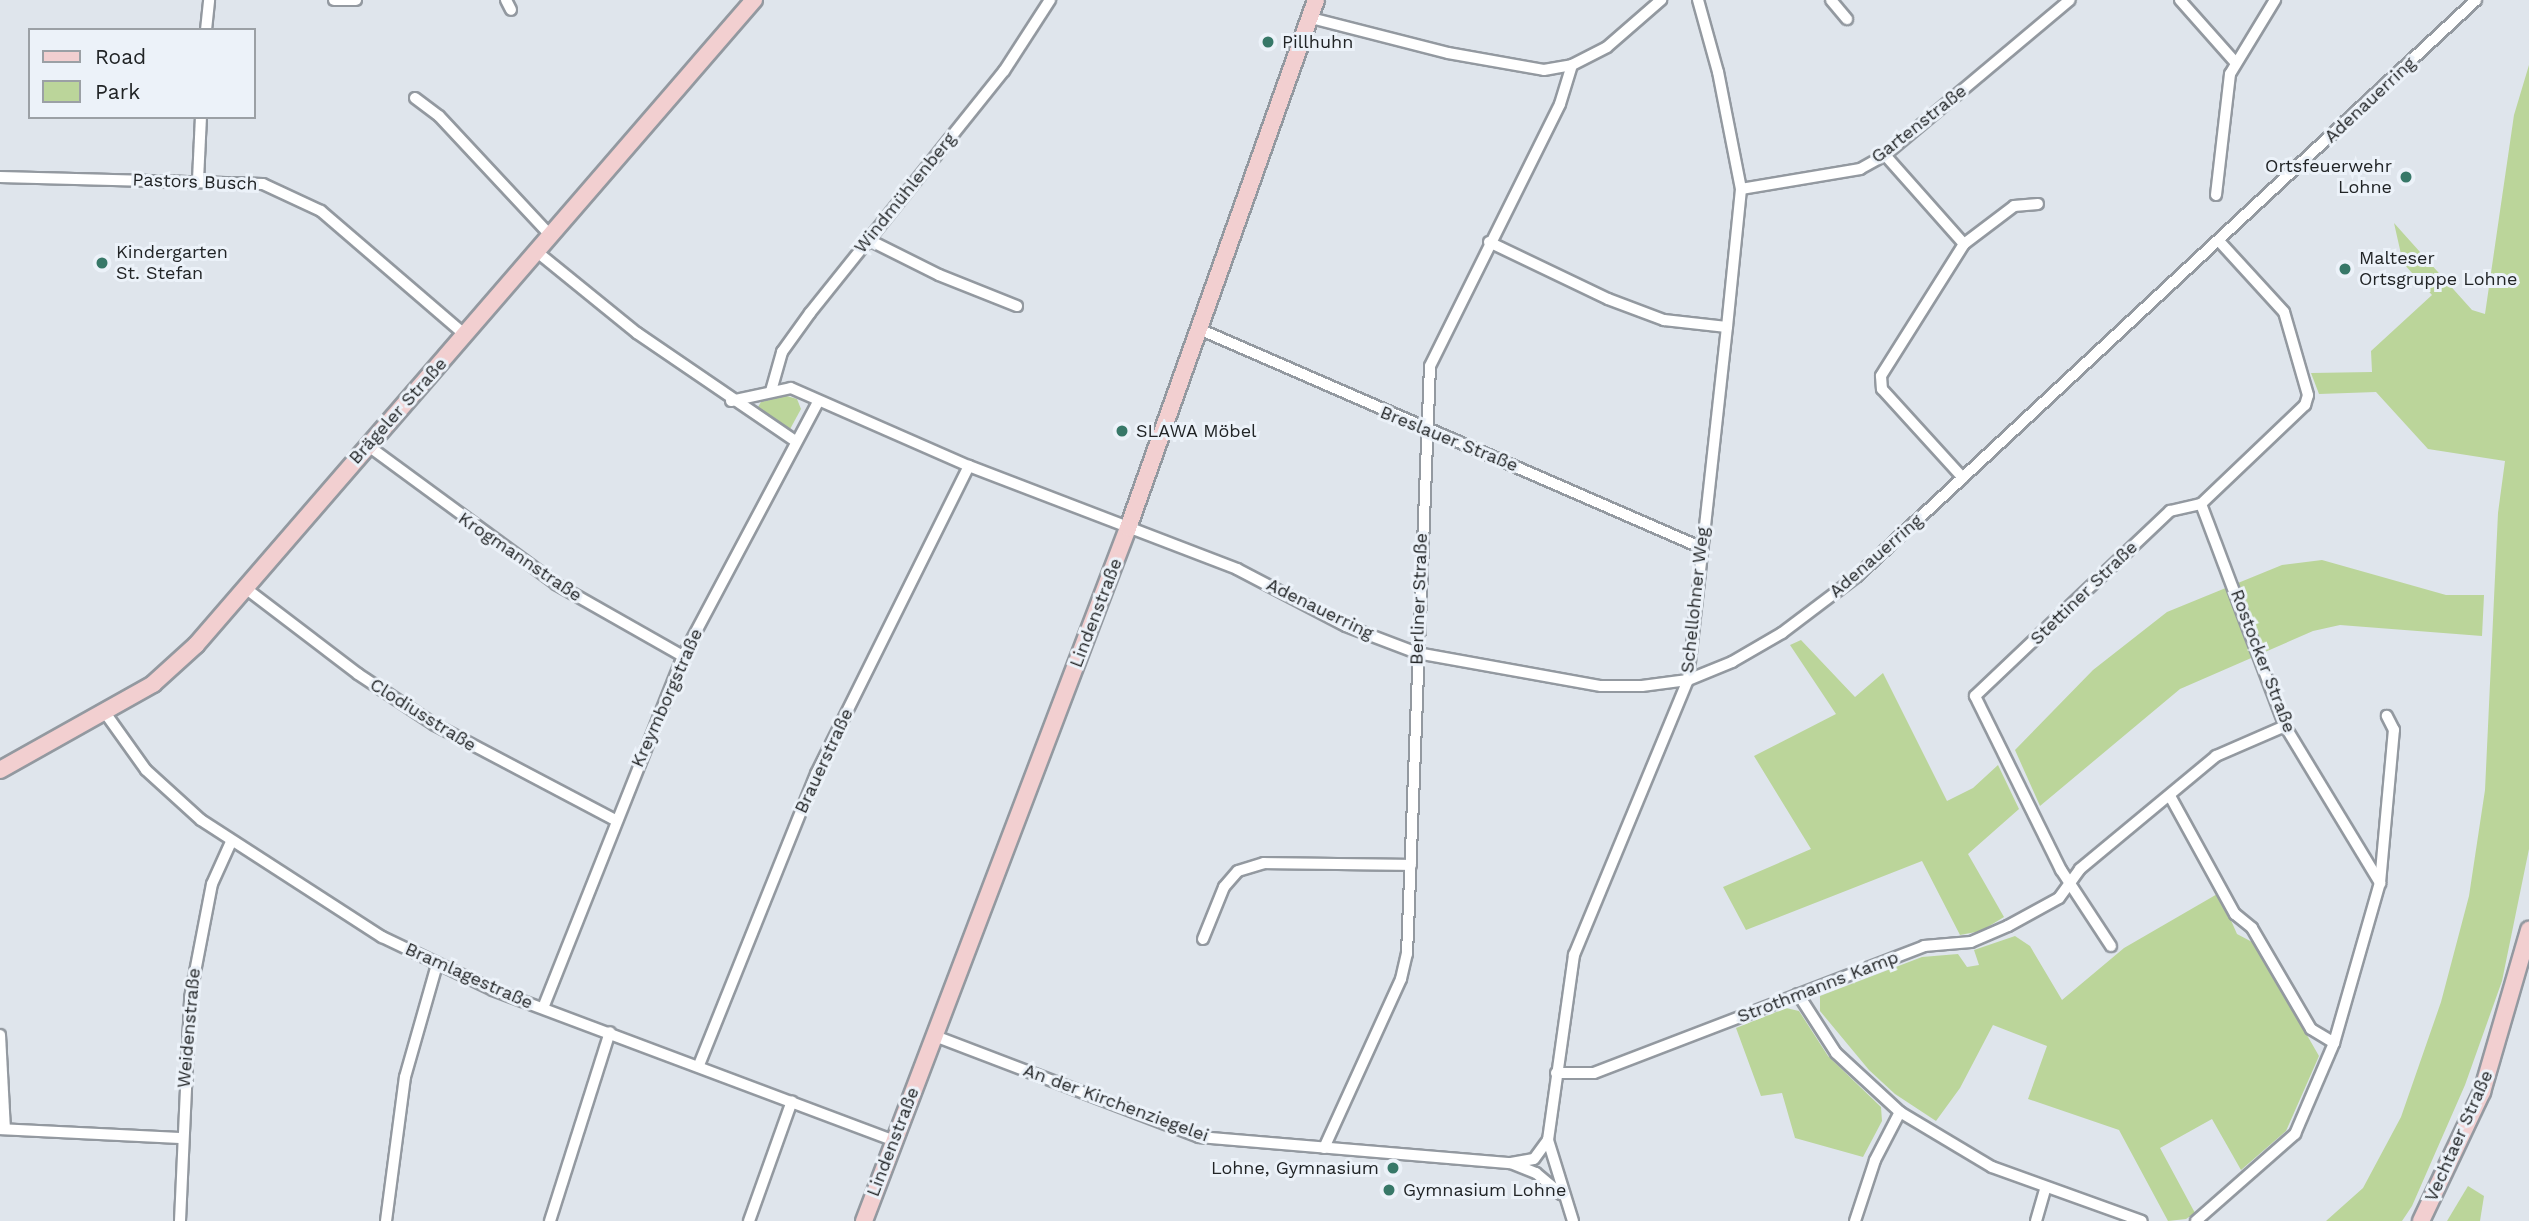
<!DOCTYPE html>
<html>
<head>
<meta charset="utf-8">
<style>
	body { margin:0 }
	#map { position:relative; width:2529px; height:1221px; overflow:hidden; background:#dfe5ec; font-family:"Work Sans",sans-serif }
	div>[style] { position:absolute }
	.green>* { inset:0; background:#bbd59a }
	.roads { filter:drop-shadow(2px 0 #9399a0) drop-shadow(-2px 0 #9399a0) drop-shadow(0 2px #9399a0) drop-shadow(0 -2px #9399a0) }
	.street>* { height:10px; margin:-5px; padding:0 5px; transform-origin:5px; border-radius:5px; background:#fff }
	.secondary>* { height:16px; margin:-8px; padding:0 8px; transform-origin:8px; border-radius:8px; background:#f2cfd0 }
	.dots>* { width:19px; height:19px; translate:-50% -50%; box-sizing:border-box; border:4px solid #ecf2f9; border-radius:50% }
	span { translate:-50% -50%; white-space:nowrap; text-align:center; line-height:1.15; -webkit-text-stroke:6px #ecf2f9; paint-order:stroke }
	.poi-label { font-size:18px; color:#212426 }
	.left { translate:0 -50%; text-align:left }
	.right { translate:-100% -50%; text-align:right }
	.street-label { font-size:18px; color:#212426 }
	.legend { position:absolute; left:28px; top:28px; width:228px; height:91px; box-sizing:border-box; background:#ecf2f9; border:2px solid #9ba0a5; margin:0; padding:9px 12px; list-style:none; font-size:21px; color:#212426 }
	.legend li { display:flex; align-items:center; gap:14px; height:35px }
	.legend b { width:35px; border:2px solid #9ba0a5 }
</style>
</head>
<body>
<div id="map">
	<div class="green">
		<div style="clip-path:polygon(2529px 65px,2529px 849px,2502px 981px,2465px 1085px,2412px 1206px,2402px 1221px,2326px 1221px,2363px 1188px,2401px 1117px,2441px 1002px,2469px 896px,2485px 790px,2498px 513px,2505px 461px,2428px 449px,2376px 392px,2319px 394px,2311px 373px,2372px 372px,2371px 351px,2432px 295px,2403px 263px,2394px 223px,2472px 310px,2485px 314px,2514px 115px)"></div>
		<div style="clip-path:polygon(787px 396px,797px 399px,801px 409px,789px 431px,758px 407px,761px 402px)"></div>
		<div style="clip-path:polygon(2322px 560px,2446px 595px,2484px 595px,2482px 636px,2340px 625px,2313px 631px,2180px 689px,2040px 806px,2015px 750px,2093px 670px,2167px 612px,2282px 565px)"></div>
		<div style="clip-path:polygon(1801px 640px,1855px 697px,1883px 673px,1947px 801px,1973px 788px,1998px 765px,2019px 809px,1968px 854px,2004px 917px,1981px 931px,1960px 935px,1922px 861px,1746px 930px,1723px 887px,1811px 849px,1754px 756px,1836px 714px,1790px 645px)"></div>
		<div style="clip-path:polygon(2219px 893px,2237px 934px,2254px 943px,2319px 1056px,2286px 1131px,2241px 1170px,2212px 1119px,2160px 1148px,2195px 1213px,2186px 1219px,2168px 1221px,2119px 1130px,2028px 1099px,2047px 1046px,1993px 1025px,1960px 1088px,1936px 1121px,1895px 1094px,1869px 1070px,1820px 1011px,1820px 996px,1922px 957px,1958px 954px,1967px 967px,1979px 965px,1974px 950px,2015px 936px,2030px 946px,2062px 1000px,2124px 948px)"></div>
		<div style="clip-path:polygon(1786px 1008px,1799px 1011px,1828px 1056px,1881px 1107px,1882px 1121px,1863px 1157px,1795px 1138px,1782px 1093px,1761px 1096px,1736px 1028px)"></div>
		<div style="clip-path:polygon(2468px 1186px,2484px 1196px,2480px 1221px,2447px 1221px)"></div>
	</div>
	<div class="roads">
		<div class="street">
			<div style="left:334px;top:0;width:22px"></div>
			<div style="left:506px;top:0;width:11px;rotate:63deg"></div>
			<div style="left:1831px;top:0;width:25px;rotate:50deg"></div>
			<div style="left:2180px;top:0;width:84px;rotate:48.4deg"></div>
			<div style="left:1311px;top:18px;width:141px;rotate:14.3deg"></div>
			<div style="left:1448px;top:53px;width:97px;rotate:10deg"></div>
			<div style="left:1544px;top:70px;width:28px;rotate:-10deg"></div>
			<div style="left:1572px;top:65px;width:39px;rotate:-27deg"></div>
			<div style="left:1607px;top:47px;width:72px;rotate:-41deg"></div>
			<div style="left:206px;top:30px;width:30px;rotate:-84deg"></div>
			<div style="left:415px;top:98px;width:30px;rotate:37deg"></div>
			<div style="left:439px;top:116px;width:163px;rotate:47deg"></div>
			<div style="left:1885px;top:155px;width:119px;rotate:48.4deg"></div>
			<div style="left:1964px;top:244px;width:156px;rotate:122.2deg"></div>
			<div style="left:1881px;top:376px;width:13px;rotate:86deg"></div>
			<div style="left:1882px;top:389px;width:120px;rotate:47.7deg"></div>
			<div style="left:0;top:177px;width:263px;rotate:1.5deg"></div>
			<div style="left:263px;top:184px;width:64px;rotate:25deg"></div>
			<div style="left:321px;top:211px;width:190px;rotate:40.7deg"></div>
			<div style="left:198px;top:180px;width:63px;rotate:-87.3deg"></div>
			<div style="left:1741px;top:189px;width:121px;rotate:-9.5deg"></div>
			<div style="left:1860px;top:169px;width:29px;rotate:-29deg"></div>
			<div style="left:1885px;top:155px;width:241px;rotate:-40deg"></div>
			<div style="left:2216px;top:195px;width:122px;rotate:-83.4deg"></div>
			<div style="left:2230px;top:74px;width:87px;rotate:-58.7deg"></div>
			<div style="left:867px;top:239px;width:80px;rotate:26.6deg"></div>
			<div style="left:939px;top:275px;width:84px;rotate:21.7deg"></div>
			<div style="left:1489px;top:242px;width:132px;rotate:25.6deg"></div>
			<div style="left:1608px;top:299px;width:60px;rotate:20.6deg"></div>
			<div style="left:1664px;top:320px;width:63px;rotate:6.3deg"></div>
			<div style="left:1964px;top:244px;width:63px;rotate:-37.2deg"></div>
			<div style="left:2014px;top:206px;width:24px;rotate:-5deg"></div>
			<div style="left:536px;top:251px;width:130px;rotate:39.1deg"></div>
			<div style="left:637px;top:333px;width:190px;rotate:34.3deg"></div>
			<div style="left:1199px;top:329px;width:546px;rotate:23.52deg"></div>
			<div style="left:771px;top:391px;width:41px;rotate:-74.2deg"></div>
			<div style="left:782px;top:352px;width:48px;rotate:-54.3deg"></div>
			<div style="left:810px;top:313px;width:310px;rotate:-51.3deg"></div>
			<div style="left:1004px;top:71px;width:85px;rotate:-57.1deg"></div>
			<div style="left:731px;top:401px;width:61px;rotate:-12.2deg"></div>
			<div style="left:791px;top:388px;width:194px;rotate:23.7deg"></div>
			<div style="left:969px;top:466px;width:287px;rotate:21deg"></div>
			<div style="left:1237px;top:569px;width:123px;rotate:27.6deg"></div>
			<div style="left:1346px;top:626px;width:76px;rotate:20.8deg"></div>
			<div style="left:1417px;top:653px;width:187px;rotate:10.2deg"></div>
			<div style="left:1601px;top:686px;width:41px"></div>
			<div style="left:1642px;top:686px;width:46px;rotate:-7.4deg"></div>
			<div style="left:1688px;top:680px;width:48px;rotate:-22.2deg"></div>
			<div style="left:1732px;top:662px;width:58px;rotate:-30.1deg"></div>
			<div style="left:1782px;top:633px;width:93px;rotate:-37.1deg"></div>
			<div style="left:1856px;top:577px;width:847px;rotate:-42.94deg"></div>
			<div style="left:367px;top:445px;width:235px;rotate:36.3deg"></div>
			<div style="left:556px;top:584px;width:146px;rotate:29.6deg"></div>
			<div style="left:2201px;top:504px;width:237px;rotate:69.3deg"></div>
			<div style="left:2285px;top:726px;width:184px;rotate:58.8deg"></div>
			<div style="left:244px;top:587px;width:143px;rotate:37.3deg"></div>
			<div style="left:358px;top:674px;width:92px;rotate:33.5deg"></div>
			<div style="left:435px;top:725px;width:204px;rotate:27.8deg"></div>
			<div style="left:106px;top:714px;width:69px;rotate:54.5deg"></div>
			<div style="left:146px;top:770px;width:74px;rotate:42.3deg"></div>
			<div style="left:201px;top:820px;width:216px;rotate:32.9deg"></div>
			<div style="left:382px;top:937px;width:123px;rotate:25.5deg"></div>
			<div style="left:493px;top:990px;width:426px;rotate:20.6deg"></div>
			<div style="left:2170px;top:796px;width:135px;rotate:61.2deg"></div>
			<div style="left:2235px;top:914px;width:22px;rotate:39deg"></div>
			<div style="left:2252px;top:928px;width:117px;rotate:59.7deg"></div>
			<div style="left:2311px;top:1029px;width:27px;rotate:31deg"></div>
			<div style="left:1203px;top:939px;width:56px;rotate:-68deg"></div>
			<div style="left:1224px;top:887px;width:21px;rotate:-49deg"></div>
			<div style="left:1238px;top:871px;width:27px;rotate:-17deg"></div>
			<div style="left:1264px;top:863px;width:147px;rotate:0.8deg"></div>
			<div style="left:2111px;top:946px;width:91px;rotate:-123.3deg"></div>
			<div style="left:2061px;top:870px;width:194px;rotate:-116.3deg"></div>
			<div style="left:1975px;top:696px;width:269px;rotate:-43.5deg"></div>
			<div style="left:2170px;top:511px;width:32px;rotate:-13deg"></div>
			<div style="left:2201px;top:504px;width:144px;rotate:-43.6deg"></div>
			<div style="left:2305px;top:405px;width:10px;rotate:-73deg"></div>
			<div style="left:2308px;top:395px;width:86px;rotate:-106.1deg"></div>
			<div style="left:2284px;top:312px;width:96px;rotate:-132.5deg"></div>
			<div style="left:1798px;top:994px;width:70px;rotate:57.2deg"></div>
			<div style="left:1836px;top:1053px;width:87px;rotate:42.7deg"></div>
			<div style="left:1900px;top:1112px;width:107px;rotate:30.9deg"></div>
			<div style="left:1992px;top:1167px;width:159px;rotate:19.8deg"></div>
			<div style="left:543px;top:1008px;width:379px;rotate:-68.3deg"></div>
			<div style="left:683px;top:656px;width:288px;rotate:-62deg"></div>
			<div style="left:0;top:1035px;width:94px;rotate:87deg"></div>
			<div style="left:935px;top:1036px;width:283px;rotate:20.9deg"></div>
			<div style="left:1199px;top:1137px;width:313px;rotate:4.8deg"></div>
			<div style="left:1511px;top:1163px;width:23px;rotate:-10deg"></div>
			<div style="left:1534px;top:1159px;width:24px;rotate:-54deg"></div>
			<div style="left:699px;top:1065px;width:314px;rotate:-68.1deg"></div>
			<div style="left:816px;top:774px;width:344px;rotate:-63.6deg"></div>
			<div style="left:1556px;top:1073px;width:38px"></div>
			<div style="left:1594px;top:1073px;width:354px;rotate:-21deg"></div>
			<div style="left:1924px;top:946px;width:47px;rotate:-4.9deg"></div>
			<div style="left:1971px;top:942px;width:40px;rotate:-23.4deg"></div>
			<div style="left:2008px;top:926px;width:58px;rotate:-28.8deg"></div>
			<div style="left:2059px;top:898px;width:36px;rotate:-54deg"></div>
			<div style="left:2080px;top:869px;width:177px;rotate:-39.7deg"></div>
			<div style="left:2216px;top:756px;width:75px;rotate:-23.5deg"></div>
			<div style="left:0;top:1129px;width:180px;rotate:2.9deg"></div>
			<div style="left:1324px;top:1148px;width:186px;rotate:-65.5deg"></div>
			<div style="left:1401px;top:979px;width:26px;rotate:-77deg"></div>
			<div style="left:1407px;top:954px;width:588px;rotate:-87.76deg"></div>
			<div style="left:1430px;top:366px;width:292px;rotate:-63.6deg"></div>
			<div style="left:1560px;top:104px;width:41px;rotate:-72.9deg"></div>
			<div style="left:1511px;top:1163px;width:27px;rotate:22deg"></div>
			<div style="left:1536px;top:1173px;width:33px;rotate:40deg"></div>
			<div style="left:180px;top:1221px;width:223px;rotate:-87.4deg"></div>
			<div style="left:190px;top:998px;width:116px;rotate:-79.1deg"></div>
			<div style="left:212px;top:884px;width:46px;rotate:-65.7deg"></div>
			<div style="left:386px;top:1221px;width:145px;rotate:-82.5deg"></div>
			<div style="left:405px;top:1077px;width:116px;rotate:-74.1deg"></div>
			<div style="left:550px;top:1221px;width:198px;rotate:-72.4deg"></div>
			<div style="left:749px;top:1221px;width:127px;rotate:-70.3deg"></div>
			<div style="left:1573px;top:1221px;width:85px;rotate:-107.2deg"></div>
			<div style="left:1548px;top:1140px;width:187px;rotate:-82deg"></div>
			<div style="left:1574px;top:955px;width:298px;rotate:-67.5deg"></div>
			<div style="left:1688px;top:680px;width:355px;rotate:-83.7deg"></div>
			<div style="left:1727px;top:327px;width:139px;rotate:-84.2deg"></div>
			<div style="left:1741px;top:189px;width:119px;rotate:-101.1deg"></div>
			<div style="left:1718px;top:72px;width:75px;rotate:-105.5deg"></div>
			<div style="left:1855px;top:1221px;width:64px;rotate:-71.8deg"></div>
			<div style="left:1875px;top:1160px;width:54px;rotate:-62.5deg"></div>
			<div style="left:2036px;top:1221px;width:33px;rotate:-74deg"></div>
			<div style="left:2196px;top:1221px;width:132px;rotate:-41.3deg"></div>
			<div style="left:2295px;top:1134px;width:99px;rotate:-66.8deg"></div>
			<div style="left:2334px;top:1043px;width:166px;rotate:-74deg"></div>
			<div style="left:2380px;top:883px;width:154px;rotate:-84.8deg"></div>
			<div style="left:2394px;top:730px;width:16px;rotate:-117deg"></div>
		</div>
		<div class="secondary">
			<div style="left:0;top:770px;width:176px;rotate:-29.3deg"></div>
			<div style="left:153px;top:684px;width:58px;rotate:-42.2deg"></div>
			<div style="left:196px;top:645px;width:853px;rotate:-49.14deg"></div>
			<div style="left:864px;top:1221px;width:742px;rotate:-69.15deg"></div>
			<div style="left:1128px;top:528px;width:560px;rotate:-70.4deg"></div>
			<div style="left:2421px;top:1221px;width:143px;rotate:-64.7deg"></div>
			<div style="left:2482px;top:1092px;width:169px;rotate:-73.8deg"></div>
		</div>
	</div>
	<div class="dots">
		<div style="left:1268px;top:42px;background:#377868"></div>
		<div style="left:2406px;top:177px;background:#377868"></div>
		<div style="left:102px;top:263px;background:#377868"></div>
		<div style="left:2345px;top:269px;background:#377868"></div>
		<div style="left:1122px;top:431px;background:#377868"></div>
		<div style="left:1393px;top:1168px;background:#377868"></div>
		<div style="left:1389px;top:1190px;background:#377868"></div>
	</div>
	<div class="poi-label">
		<span class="left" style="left:1282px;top:42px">Pillhuhn</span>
		<span class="right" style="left:2392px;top:177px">Ortsfeuerwehr<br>Lohne</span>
		<span class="left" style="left:116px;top:263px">Kindergarten<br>St. Stefan</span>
		<span class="left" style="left:2359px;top:269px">Malteser<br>Ortsgruppe Lohne</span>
		<span class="left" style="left:1136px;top:431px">SLAWA Möbel</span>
		<span class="right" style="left:1379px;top:1168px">Lohne, Gymnasium</span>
		<span class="left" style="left:1403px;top:1190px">Gymnasium Lohne</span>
	</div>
	<div class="street-label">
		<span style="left:2370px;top:100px;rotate:-43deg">Adenauerring</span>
		<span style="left:1919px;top:124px;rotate:-38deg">Gartenstraße</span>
		<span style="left:195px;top:182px;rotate:2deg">Pastors Busch</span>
		<span style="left:905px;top:193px;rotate:-51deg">Windmühlenberg</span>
		<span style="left:398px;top:411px;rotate:-48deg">Brägeler Straße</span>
		<span style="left:1449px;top:439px;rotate:22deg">Breslauer Straße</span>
		<span style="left:1876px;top:556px;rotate:-41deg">Adenauerring</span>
		<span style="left:520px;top:557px;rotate:34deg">Krogmannstraße</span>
		<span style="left:2084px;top:593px;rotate:-44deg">Stettiner Straße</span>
		<span style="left:1419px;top:599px;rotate:-88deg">Berliner Straße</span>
		<span style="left:1695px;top:600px;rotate:-84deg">Schellohner Weg</span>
		<span style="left:1320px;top:609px;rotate:26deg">Adenauerring</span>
		<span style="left:1096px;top:613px;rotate:-69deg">Lindenstraße</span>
		<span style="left:2263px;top:661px;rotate:69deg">Rostocker Straße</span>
		<span style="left:667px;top:698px;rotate:-66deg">Kreymborgstraße</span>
		<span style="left:423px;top:715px;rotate:32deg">Clodiusstraße</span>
		<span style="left:824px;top:761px;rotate:-65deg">Brauerstraße</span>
		<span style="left:469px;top:976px;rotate:24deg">Bramlagestraße</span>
		<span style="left:1818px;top:987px;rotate:-21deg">Strothmanns Kamp</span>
		<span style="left:189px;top:1028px;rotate:-85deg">Weidenstraße</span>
		<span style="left:1116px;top:1103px;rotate:20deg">An der Kirchenziegelei</span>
		<span style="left:2459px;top:1136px;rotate:-66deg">Vechtaer Straße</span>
		<span style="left:893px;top:1142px;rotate:-69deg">Lindenstraße</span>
	</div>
	<ul class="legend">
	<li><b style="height:9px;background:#f2cfd0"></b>Road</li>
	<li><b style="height:19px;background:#bbd59a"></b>Park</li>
	</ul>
</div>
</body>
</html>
